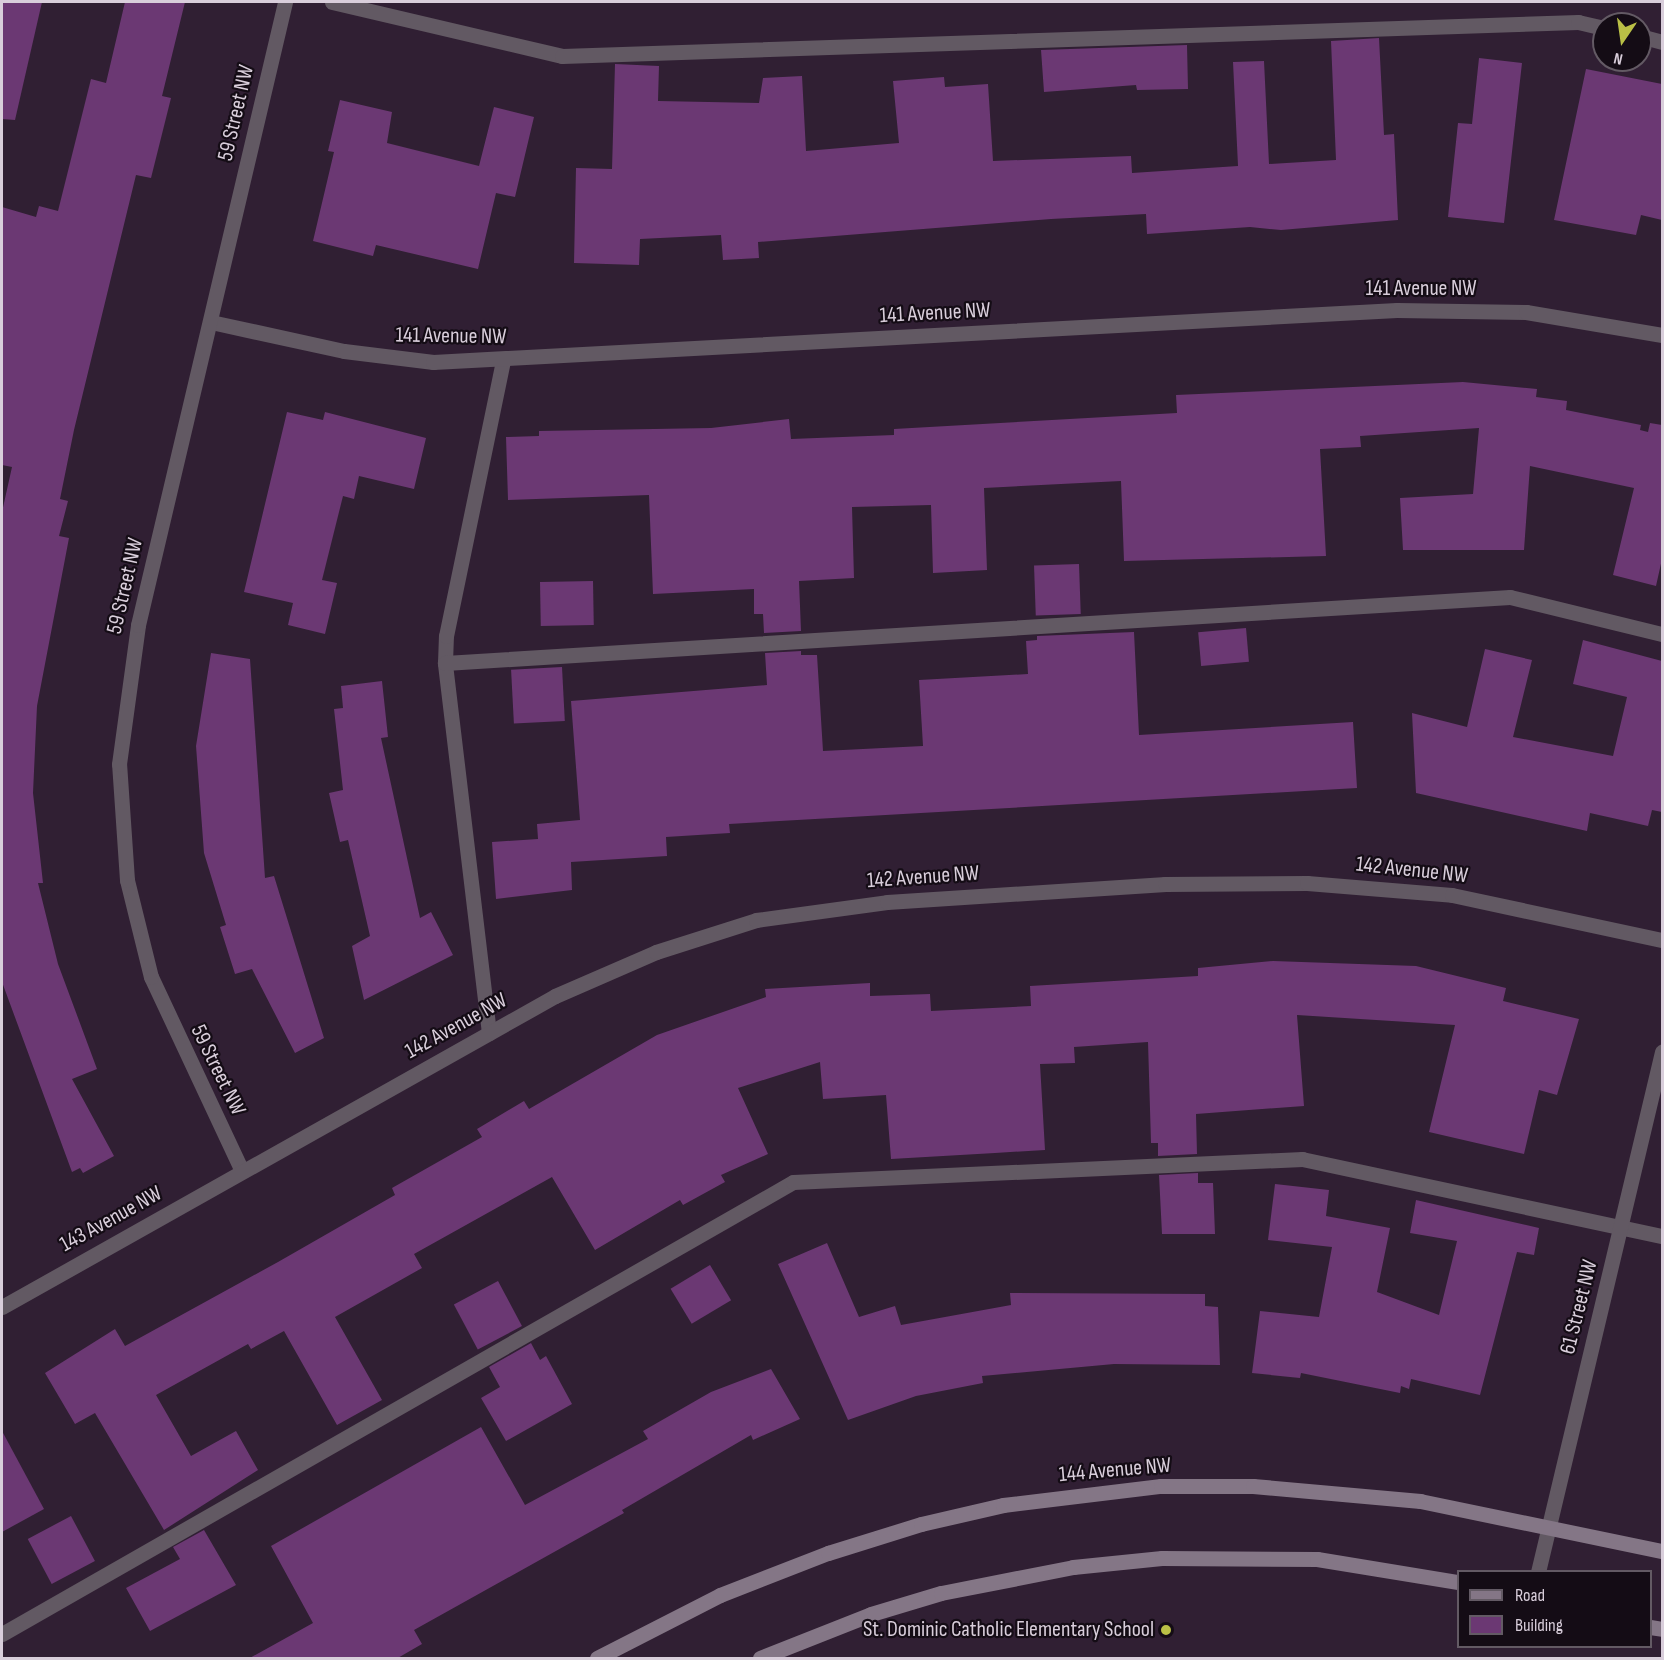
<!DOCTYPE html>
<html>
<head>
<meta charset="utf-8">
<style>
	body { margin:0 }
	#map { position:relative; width:1664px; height:1660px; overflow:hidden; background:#301f33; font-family:"Sofia Sans Condensed",sans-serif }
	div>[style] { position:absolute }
	.building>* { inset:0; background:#6b3873; transform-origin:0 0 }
	.lane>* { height:15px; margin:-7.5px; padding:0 7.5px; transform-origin:7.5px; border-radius:7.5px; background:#625963 }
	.street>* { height:15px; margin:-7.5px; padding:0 7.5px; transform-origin:7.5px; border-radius:7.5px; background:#625963 }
	.secondary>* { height:15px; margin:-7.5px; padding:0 7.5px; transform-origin:7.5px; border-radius:7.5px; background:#847686 }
	.dots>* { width:16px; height:16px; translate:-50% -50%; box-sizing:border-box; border:3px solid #140c15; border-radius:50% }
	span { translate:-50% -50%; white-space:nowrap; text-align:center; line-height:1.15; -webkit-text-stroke:4.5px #140c15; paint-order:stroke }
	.street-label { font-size:22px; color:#d9cedb }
	.poi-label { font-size:22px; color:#d9cedb }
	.right { translate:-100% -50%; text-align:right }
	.frame { position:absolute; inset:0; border:3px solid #d9cedb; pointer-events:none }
	.legend { position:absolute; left:1457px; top:1570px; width:195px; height:78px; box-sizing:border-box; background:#140c15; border:2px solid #635a64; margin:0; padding:8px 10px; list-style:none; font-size:18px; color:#d9cedb }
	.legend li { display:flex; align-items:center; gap:12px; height:30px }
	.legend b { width:30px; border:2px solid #635a64 }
	.north { position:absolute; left:1592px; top:12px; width:60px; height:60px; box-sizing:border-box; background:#140c15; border:2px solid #635a64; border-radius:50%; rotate:193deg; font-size:16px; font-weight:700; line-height:24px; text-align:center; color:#d9cedb }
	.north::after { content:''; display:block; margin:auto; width:21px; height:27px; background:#bac046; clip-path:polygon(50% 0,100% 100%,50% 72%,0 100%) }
</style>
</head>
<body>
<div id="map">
	<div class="building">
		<div style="clip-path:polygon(2px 2px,42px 2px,15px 120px,2px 119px)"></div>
		<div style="clip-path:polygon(125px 2px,185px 2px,162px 96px,171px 98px,151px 178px,136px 175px,74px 430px,60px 499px,68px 501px,59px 536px,69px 538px,37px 706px,33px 793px,43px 883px,38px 883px,58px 964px,97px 1069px,72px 1079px,114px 1156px,83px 1173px,80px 1168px,72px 1172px,2px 982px,2px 512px,12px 467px,2px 465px,2px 207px,36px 217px,39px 206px,58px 211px,91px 79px,106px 83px)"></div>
		<div style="clip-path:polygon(1379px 38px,1384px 135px,1394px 134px,1398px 220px,1281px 230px,1250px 227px,1147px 234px,1146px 214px,1051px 219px,758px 242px,759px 258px,723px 260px,721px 235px,640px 239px,639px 265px,574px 263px,576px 168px,612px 169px,615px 64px,659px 66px,658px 101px,759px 103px,763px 78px,802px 76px,806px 151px,899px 143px,893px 81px,944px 77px,945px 87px,988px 84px,993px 161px,1131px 156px,1132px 173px,1238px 166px,1233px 62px,1264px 61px,1269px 164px,1336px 160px,1331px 41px)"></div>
		<div style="clip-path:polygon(1187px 45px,1188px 89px,1137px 90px,1136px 85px,1044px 92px,1041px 50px)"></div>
		<div style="clip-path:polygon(1479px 58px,1522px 63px,1504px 223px,1448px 217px,1458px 123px,1472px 124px)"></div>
		<div style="clip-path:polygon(1586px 69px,1662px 84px,1662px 220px,1641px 215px,1636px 235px,1554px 220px)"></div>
		<div style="clip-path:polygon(340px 100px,392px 112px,387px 143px,479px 166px,494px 107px,534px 117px,515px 197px,496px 193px,478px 269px,376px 245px,373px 256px,313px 241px,334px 152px,328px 151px)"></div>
		<div style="clip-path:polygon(1463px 382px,1537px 389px,1536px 397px,1567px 401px,1566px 410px,1641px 425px,1640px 430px,1648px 432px,1650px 423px,1662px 425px,1662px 559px,1656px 586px,1613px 575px,1634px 488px,1530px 466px,1524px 550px,1403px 550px,1400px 498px,1473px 494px,1479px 428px,1360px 436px,1361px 447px,1320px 449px,1326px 556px,1124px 561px,1121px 481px,984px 488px,987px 570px,933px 573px,931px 505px,852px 507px,854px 578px,799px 581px,801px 631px,764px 633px,763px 614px,754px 614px,754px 589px,653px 594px,649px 495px,508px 500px,506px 437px,539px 436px,539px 431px,711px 428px,789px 419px,791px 439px,894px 435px,894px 429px,1177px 413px,1176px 395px)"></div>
		<div style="clip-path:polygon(287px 412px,323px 420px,325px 412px,426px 438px,414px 489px,359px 476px,354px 499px,343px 496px,322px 580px,337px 583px,325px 634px,288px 625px,293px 603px,244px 592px)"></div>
		<div style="left:1079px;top:564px;width:50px;height:45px;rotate:88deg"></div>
		<div style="left:593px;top:581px;width:44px;height:53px;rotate:89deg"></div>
		<div style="left:1246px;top:628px;width:34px;height:48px;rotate:85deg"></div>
		<div style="clip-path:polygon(1134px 632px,1139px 735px,1353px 722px,1357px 788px,729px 824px,730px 833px,666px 837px,667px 856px,571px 862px,572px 890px,496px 899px,492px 842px,538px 839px,537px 824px,580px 820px,571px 701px,767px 685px,765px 653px,801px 651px,801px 655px,817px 655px,823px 751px,923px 746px,919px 680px,1028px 674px,1026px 641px,1037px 640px,1037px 636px)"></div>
		<div style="clip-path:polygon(1583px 640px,1662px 661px,1662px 812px,1652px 810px,1648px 826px,1590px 813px,1587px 831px,1416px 793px,1412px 713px,1467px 727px,1485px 649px,1532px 660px,1513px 737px,1613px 756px,1627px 697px,1573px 684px)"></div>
		<div style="clip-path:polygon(211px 653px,250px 659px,265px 878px,274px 876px,324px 1038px,295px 1053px,252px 969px,235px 974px,220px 927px,226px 925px,204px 853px,196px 746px)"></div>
		<div style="left:562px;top:667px;width:54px;height:51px;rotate:87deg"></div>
		<div style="clip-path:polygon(382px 681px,388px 737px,381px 738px,420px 918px,431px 912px,453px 955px,364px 1000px,352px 946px,370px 936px,348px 840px,340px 842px,329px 793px,343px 790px,334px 709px,343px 708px,341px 686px)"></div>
		<div style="clip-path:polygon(1273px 961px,1416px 966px,1506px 988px,1503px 1001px,1579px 1019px,1557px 1095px,1539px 1090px,1524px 1154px,1429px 1132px,1455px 1025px,1297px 1015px,1304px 1106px,1196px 1114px,1197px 1154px,1158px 1156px,1158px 1143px,1151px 1143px,1148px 1042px,1074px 1047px,1075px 1063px,1040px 1064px,1045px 1150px,995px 1153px,891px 1159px,886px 1095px,823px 1099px,820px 1062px,738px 1088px,768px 1154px,721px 1175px,725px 1182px,683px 1205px,680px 1200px,595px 1250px,552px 1177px,414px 1254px,422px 1268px,335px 1317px,382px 1400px,337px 1425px,284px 1331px,251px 1349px,248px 1344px,156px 1395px,191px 1456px,236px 1431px,258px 1470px,164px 1530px,95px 1413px,75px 1424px,45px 1373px,115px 1329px,125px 1346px,278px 1262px,395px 1195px,392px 1188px,482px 1137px,477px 1129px,524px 1101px,529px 1109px,657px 1035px,766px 997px,765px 989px,870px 983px,870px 996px,930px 994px,931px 1011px,1031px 1006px,1030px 986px,1198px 976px,1198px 968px)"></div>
		<div style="clip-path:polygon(1198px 1173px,1198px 1183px,1213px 1183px,1215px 1234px,1162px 1234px,1159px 1175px)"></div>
		<div style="clip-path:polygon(1275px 1184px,1329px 1190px,1326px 1216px,1390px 1228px,1377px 1292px,1439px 1315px,1457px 1241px,1410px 1233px,1416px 1200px,1539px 1228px,1534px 1255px,1517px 1252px,1480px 1395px,1411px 1379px,1409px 1389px,1401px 1386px,1400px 1393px,1301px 1373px,1300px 1378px,1252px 1373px,1260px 1311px,1319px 1317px,1332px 1247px,1268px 1240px)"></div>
		<div style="clip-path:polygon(827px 1243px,859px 1317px,895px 1306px,901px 1325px,1011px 1305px,1010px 1293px,1205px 1294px,1205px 1306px,1218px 1307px,1220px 1365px,1114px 1364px,982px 1376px,983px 1383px,916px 1396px,848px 1420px,778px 1264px)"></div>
		<div style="left:710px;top:1265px;width:41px;height:46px;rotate:59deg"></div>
		<div style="left:498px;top:1281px;width:51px;height:50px;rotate:62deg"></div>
		<div style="clip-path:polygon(531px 1343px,540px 1360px,546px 1356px,572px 1404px,506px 1441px,481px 1398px,500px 1387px,489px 1367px)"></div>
		<div style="clip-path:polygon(771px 1369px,800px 1419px,753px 1440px,751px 1435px,622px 1510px,624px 1513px,414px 1630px,422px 1644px,396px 1659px,248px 1659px,313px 1623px,271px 1546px,481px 1427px,525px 1505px,648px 1439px,643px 1431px,711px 1392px)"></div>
		<div style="clip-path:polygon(2px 1431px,44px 1509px,2px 1532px)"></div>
		<div style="left:71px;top:1516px;width:51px;height:49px;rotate:62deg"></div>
		<div style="clip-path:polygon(204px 1530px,236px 1585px,150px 1631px,126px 1588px,180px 1559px,173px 1547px)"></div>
	</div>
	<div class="lane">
		<div style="left:332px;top:2px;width:236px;rotate:13.2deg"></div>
		<div style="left:562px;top:56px;width:1017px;rotate:-1.92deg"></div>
		<div style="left:1578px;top:22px;width:27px;rotate:13deg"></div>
		<div style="left:1640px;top:36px;width:23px;rotate:15deg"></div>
		<div style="left:445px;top:663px;width:27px;rotate:-88deg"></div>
		<div style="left:446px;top:636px;width:281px;rotate:-78.3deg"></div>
		<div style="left:489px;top:1033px;width:373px;rotate:-96.8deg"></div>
		<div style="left:445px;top:663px;width:1067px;rotate:-3.55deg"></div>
		<div style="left:1510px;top:597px;width:156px;rotate:13.7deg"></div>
		<div style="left:2px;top:1634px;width:911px;rotate:-29.74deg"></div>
		<div style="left:793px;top:1182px;width:510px;rotate:-2.59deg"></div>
		<div style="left:1302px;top:1159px;width:368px;rotate:12.1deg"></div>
	</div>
	<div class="street">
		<div style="left:211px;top:322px;width:136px;rotate:12.3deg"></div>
		<div style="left:344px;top:351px;width:90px;rotate:7deg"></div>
		<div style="left:433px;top:362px;width:965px;rotate:-3.09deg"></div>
		<div style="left:1397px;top:310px;width:129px;rotate:0.9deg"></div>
		<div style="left:1526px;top:312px;width:138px;rotate:9.6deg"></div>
		<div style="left:242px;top:1171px;width:214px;rotate:-115.1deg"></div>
		<div style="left:151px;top:977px;width:100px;rotate:-103.9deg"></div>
		<div style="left:127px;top:880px;width:116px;rotate:-93.9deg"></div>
		<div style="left:119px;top:764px;width:140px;rotate:-82.2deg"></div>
		<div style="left:138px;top:625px;width:640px;rotate:-76.72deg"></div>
		<div style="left:2px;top:1307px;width:634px;rotate:-29.35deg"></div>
		<div style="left:555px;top:996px;width:110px;rotate:-23.5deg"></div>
		<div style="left:656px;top:952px;width:105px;rotate:-17.7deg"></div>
		<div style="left:756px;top:920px;width:132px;rotate:-7.8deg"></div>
		<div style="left:887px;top:902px;width:279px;rotate:-3.7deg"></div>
		<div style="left:1165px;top:884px;width:142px;rotate:-0.4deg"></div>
		<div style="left:1307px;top:883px;width:145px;rotate:4.7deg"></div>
		<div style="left:1452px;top:895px;width:215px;rotate:12.1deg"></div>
		<div style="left:1538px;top:1572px;width:535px;rotate:-76.59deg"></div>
	</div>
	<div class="secondary">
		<div style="left:1650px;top:1627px;width:12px;rotate:9deg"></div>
		<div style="left:597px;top:1658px;width:138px;rotate:-27.1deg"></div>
		<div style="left:720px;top:1595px;width:116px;rotate:-21.3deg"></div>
		<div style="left:828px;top:1553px;width:97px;rotate:-17.3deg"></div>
		<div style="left:921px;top:1524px;width:84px;rotate:-13deg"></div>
		<div style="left:1003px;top:1505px;width:159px;rotate:-6.9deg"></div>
		<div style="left:1161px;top:1486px;width:92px"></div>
		<div style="left:1253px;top:1486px;width:168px;rotate:5.1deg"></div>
		<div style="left:1420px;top:1501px;width:247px;rotate:11.7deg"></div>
		<div style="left:760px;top:1658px;width:119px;rotate:-21.6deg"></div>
		<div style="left:871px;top:1614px;width:73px;rotate:-16.7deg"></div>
		<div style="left:941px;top:1593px;width:135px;rotate:-11.1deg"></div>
		<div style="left:1073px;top:1567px;width:89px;rotate:-5.8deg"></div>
		<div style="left:1162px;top:1558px;width:155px;rotate:0.4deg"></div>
		<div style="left:1317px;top:1559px;width:143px;rotate:9.3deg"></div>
	</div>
	<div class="dots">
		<div style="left:1166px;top:1630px;background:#bac046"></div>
	</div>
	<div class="street-label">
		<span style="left:236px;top:113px;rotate:-77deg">59 Street NW</span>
		<span style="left:1421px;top:289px">141 Avenue NW</span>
		<span style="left:935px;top:313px;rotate:-3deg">141 Avenue NW</span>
		<span style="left:451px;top:336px;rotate:1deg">141 Avenue NW</span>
		<span style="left:125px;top:586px;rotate:-77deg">59 Street NW</span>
		<span style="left:1412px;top:870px;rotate:6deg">142 Avenue NW</span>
		<span style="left:923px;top:877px;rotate:-4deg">142 Avenue NW</span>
		<span style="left:456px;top:1026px;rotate:-29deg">142 Avenue NW</span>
		<span style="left:218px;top:1070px;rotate:64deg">59 Street NW</span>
		<span style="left:111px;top:1219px;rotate:-29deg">143 Avenue NW</span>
		<span style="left:1579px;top:1307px;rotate:-76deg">61 Street NW</span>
		<span style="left:1115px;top:1470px;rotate:-5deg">144 Avenue NW</span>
	</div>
	<div class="poi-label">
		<span class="right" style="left:1154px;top:1630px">St. Dominic Catholic Elementary School</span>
	</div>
	<div class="frame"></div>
	<ul class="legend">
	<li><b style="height:8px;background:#847686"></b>Road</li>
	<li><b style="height:16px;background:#6b3873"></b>Building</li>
	</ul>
	<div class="north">N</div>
</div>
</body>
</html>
